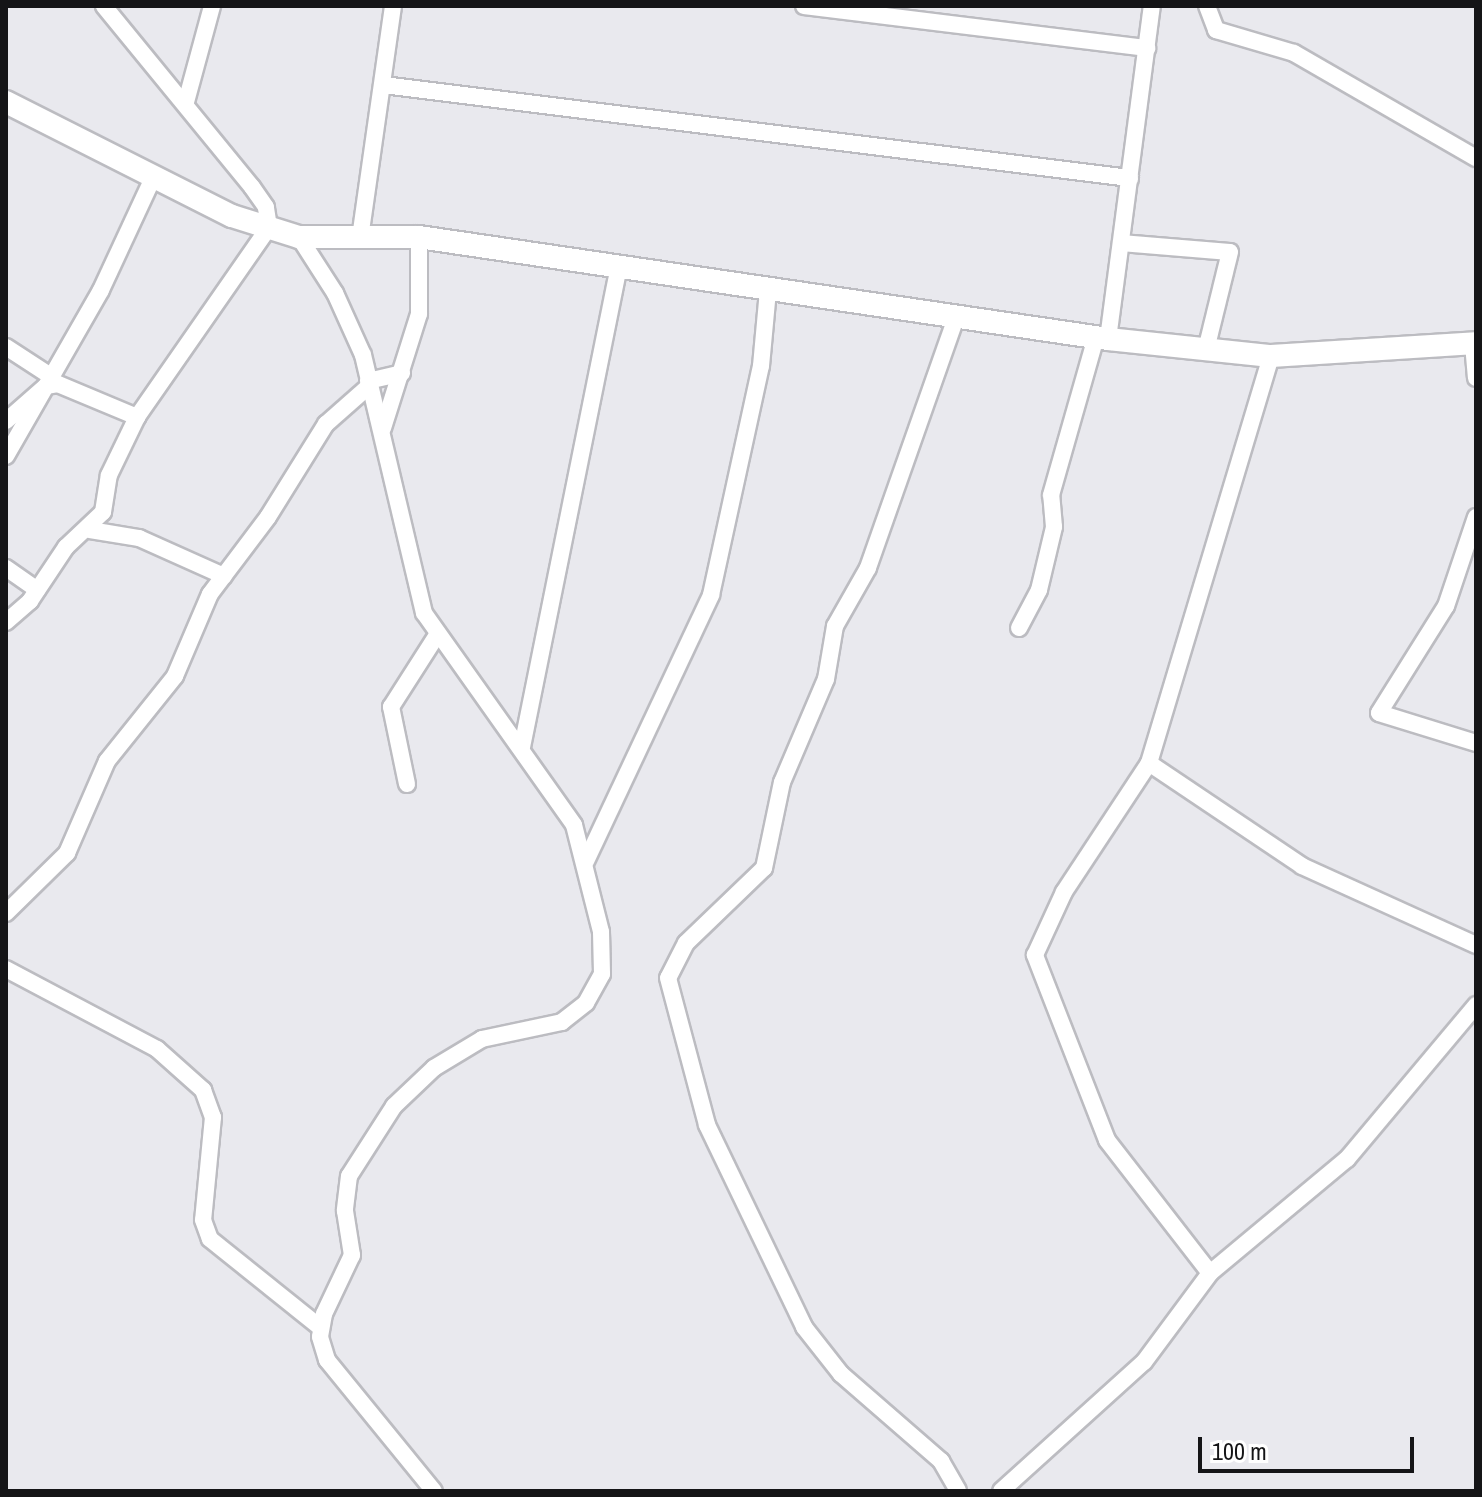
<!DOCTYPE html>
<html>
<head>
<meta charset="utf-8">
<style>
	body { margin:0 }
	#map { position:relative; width:1482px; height:1497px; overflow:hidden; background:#e9e9ee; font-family:"Archivo Narrow",sans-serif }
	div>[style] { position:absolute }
	.roads { filter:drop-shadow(2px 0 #bcbcc1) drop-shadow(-2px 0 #bcbcc1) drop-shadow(0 2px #bcbcc1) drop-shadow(0 -2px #bcbcc1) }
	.street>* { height:16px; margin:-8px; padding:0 8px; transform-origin:8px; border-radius:8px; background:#fff }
	.secondary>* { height:22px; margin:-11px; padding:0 11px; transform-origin:11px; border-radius:11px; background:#fff }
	span { translate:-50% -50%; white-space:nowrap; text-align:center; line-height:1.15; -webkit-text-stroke:8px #fff; paint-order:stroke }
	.frame { position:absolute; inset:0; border:8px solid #151517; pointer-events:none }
	.scale { position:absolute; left:1198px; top:1437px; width:216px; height:36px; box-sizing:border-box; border:4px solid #151517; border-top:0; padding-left:10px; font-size:24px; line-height:28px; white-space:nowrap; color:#151517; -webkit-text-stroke:6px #fff; paint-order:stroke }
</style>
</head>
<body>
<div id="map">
	<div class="roads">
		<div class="street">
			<div style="left:804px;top:6px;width:346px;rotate:7deg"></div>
			<div style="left:1207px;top:6px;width:26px;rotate:69deg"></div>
			<div style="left:1216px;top:30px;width:81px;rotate:16.4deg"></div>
			<div style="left:1294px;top:53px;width:210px;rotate:30deg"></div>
			<div style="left:383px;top:85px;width:753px;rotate:7.1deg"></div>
			<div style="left:186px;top:102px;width:99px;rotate:-74.8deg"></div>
			<div style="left:299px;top:237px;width:67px;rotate:57.3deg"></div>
			<div style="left:335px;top:293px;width:68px;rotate:65.7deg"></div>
			<div style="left:363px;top:355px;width:265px;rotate:76.7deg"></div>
			<div style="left:424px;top:613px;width:260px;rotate:54.7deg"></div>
			<div style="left:574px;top:825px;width:110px;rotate:75.8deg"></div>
			<div style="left:601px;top:932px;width:42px;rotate:88.6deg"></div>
			<div style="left:602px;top:974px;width:33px;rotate:119deg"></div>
			<div style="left:586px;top:1003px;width:31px;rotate:142deg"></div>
			<div style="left:562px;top:1022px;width:82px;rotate:168deg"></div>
			<div style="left:482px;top:1039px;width:56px;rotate:148.9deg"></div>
			<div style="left:434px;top:1068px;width:55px;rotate:136.5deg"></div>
			<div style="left:394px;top:1106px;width:83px;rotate:122.7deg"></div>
			<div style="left:349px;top:1176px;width:35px;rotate:97deg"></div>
			<div style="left:345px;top:1211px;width:45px;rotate:81deg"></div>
			<div style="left:352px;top:1255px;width:65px;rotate:115.4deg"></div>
			<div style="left:324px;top:1314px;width:23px;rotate:100deg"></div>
			<div style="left:320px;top:1337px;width:24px;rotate:73deg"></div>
			<div style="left:327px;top:1360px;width:169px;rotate:50.8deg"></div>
			<div style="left:360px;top:238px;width:234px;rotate:-81.9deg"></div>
			<div style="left:1121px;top:243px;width:109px;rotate:4.7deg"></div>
			<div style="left:1230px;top:252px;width:101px;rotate:103.8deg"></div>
			<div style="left:957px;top:315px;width:268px;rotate:109.4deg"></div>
			<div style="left:868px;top:568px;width:67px;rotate:119.6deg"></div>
			<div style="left:835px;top:626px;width:54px;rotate:99.6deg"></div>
			<div style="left:826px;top:679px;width:112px;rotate:113.1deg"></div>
			<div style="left:782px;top:782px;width:88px;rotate:101.8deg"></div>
			<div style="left:764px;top:868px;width:108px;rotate:136.1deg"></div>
			<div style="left:686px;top:943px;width:39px;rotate:117deg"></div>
			<div style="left:668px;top:978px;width:152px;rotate:75.1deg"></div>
			<div style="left:707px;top:1125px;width:224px;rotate:64.3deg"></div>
			<div style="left:804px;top:1327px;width:60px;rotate:51.8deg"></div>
			<div style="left:841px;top:1374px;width:133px;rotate:41deg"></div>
			<div style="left:941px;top:1461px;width:34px;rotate:60deg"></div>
			<div style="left:1108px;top:339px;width:336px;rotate:-82.5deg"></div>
			<div style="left:1473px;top:344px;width:34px;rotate:85deg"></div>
			<div style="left:6px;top:347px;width:55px;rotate:33.1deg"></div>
			<div style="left:368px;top:381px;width:35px;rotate:-13deg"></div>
			<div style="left:6px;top:421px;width:53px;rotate:-41.2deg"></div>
			<div style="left:46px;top:386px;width:12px;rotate:-9deg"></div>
			<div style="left:58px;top:384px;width:86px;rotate:22.7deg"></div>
			<div style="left:383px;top:428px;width:120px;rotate:-72.5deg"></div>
			<div style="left:419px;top:314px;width:77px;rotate:-90deg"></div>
			<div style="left:6px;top:456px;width:191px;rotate:-60.2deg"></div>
			<div style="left:101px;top:290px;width:126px;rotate:-65.1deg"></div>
			<div style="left:1476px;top:517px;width:94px;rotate:108.6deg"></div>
			<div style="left:1446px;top:606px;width:126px;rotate:122.1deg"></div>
			<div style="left:1379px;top:713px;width:102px;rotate:17.2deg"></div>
			<div style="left:90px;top:530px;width:50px;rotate:9.3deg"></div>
			<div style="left:139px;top:538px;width:93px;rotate:24.1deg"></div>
			<div style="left:6px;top:568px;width:38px;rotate:35deg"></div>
			<div style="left:6px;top:622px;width:32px;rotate:-41deg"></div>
			<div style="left:30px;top:601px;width:65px;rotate:-56.3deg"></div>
			<div style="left:66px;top:547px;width:51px;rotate:-43.4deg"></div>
			<div style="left:103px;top:512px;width:37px;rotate:-81deg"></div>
			<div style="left:109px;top:475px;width:64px;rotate:-64.2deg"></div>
			<div style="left:137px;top:417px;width:231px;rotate:-55.2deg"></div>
			<div style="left:269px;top:227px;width:20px;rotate:-99deg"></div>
			<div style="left:266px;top:207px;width:24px;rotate:-125deg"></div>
			<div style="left:252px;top:187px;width:234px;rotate:-129.3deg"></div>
			<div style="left:1019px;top:628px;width:43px;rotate:-62.2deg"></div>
			<div style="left:1039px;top:590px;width:65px;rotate:-76.6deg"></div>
			<div style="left:1054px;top:527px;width:32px;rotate:-95deg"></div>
			<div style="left:1051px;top:495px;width:164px;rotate:-74.1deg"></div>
			<div style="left:522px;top:747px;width:489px;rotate:-78.6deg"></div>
			<div style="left:1149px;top:763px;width:184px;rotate:33.9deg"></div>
			<div style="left:1302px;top:866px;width:191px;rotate:24.4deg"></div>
			<div style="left:407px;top:784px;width:79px;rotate:-101.7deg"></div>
			<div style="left:391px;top:707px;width:85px;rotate:-57.4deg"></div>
			<div style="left:586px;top:861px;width:294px;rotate:-64.8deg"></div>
			<div style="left:711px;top:595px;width:234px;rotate:-77.7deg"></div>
			<div style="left:761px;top:366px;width:76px;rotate:-84.7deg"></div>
			<div style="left:6px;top:913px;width:86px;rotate:-44.5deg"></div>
			<div style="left:67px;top:853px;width:100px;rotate:-66.5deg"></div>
			<div style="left:107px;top:761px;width:109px;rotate:-51.3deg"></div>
			<div style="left:175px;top:676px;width:89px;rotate:-66.9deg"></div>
			<div style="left:210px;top:594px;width:96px;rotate:-53deg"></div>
			<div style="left:268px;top:517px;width:110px;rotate:-58.1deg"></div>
			<div style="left:326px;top:424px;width:57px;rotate:-41.5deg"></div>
			<div style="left:6px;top:969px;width:171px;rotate:27.9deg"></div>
			<div style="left:157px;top:1049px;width:62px;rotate:41.7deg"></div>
			<div style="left:203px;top:1090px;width:29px;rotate:70deg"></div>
			<div style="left:213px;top:1117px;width:103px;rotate:95.5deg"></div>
			<div style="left:203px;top:1220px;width:20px;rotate:70deg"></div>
			<div style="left:210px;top:1239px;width:141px;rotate:38.7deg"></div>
			<div style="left:1210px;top:1273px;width:168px;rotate:-127.8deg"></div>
			<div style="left:1107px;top:1140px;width:199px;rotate:-111.3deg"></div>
			<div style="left:1035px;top:955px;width:69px;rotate:-65.3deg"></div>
			<div style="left:1064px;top:892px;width:154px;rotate:-56.6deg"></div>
			<div style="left:1149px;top:763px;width:425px;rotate:-73.3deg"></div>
			<div style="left:1001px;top:1491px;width:193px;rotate:-42.1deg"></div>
			<div style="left:1144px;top:1362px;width:111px;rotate:-53.4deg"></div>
			<div style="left:1210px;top:1273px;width:178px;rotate:-39.8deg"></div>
			<div style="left:1347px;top:1159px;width:201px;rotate:-50deg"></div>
		</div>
		<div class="secondary">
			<div style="left:6px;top:102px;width:253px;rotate:26.8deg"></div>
			<div style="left:232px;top:216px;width:70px;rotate:17.4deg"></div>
			<div style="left:299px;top:237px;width:120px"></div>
			<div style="left:419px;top:237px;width:697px;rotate:8.42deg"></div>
			<div style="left:1108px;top:339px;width:164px;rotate:6deg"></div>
			<div style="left:1271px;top:356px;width:205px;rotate:-3.6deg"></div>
		</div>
	</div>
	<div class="frame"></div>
	<div class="scale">100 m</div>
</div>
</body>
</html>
